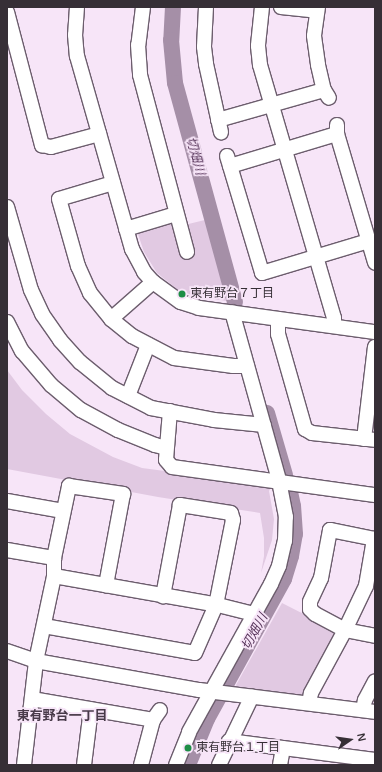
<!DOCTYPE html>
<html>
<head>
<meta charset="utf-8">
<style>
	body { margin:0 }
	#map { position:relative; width:382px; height:772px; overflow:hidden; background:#f7e5f8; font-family:Helvetica,"Noto Sans JP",sans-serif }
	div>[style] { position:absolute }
	.green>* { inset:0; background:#e1c9e2 }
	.river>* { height:16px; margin:-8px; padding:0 8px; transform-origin:8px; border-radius:8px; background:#a58fa7 }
	.roads { filter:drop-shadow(1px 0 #6c5d6d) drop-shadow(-1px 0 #6c5d6d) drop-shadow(0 1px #6c5d6d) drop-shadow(0 -1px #6c5d6d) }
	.minor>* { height:14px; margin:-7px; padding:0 7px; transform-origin:7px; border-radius:7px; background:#fff }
	.dots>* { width:11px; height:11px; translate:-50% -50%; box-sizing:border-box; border:2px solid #f7e5f8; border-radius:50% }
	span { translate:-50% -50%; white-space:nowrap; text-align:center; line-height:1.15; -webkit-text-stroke:3.5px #f7e5f8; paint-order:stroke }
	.poi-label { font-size:12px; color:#362f36 }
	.left { translate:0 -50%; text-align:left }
	.water-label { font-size:13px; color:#57355a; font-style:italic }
	.neighbourhood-label { font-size:13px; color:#483a49; font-weight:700 }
	.frame { position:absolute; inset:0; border:8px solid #362f36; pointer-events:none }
	.north { position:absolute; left:330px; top:720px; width:40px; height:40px; -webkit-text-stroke:3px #f7e5f8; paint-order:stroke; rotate:77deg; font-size:11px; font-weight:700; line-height:16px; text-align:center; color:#362f36 }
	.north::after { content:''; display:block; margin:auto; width:14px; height:18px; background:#362f36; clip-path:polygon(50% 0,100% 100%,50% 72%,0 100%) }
</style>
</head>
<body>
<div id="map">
	<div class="green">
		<div style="clip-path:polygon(209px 219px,233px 302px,194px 296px,177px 289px,157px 273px,144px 252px,137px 231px,170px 221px,176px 227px)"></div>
		<div style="clip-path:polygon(7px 370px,22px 390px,46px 414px,70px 434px,113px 457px,142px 468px,272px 485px,269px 491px,274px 519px,272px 540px,261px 573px,264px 556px,264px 538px,260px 513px,158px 497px,7px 469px)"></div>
		<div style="clip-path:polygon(282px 603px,335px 630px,337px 637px,308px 690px,299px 696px,238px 688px,236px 685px)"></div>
	</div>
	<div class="river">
		<div style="left:173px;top:7px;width:33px;rotate:93deg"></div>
		<div style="left:171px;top:40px;width:43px;rotate:84.7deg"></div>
		<div style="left:175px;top:83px;width:227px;rotate:74.7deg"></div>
		<div style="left:267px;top:413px;width:65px;rotate:73.8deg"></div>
		<div style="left:188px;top:765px;width:50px;rotate:-67.6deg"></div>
		<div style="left:207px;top:719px;width:160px;rotate:-61.2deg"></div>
		<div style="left:284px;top:579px;width:24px;rotate:-73deg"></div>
		<div style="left:291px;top:556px;width:22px;rotate:-80deg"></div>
		<div style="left:295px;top:534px;width:28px;rotate:-94deg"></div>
		<div style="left:293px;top:506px;width:14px;rotate:-102deg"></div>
	</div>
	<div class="roads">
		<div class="minor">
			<div style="left:77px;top:7px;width:28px;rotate:94deg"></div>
			<div style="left:75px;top:35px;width:21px;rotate:85deg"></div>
			<div style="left:77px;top:56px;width:201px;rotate:74.1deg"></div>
			<div style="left:132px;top:249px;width:26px;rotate:62deg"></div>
			<div style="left:144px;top:272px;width:13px;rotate:48deg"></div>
			<div style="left:153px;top:282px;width:34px;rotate:36deg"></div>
			<div style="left:181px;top:302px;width:19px;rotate:18deg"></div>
			<div style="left:199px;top:308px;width:178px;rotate:7.8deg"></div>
			<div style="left:143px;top:7px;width:38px;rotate:97deg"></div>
			<div style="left:138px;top:45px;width:30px;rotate:86deg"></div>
			<div style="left:140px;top:75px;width:183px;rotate:75.1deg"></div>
			<div style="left:206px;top:7px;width:40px;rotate:92.9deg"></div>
			<div style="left:204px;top:47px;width:17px;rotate:83deg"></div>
			<div style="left:206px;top:64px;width:70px;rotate:77.6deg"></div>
			<div style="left:262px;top:7px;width:39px;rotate:96deg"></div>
			<div style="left:258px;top:46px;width:19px;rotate:84deg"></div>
			<div style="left:260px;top:65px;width:264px;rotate:73.7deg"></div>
			<div style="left:334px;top:318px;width:8px;rotate:90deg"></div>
			<div style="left:281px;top:7px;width:36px;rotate:6deg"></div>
			<div style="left:318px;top:7px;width:29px;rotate:98deg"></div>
			<div style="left:314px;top:36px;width:29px;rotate:82deg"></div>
			<div style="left:318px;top:65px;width:26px;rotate:77deg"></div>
			<div style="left:324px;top:90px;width:9px;rotate:58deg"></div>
			<div style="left:7px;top:12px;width:138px;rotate:75.3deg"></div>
			<div style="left:42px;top:145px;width:9px;rotate:13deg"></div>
			<div style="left:51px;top:147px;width:50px;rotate:-15.2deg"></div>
			<div style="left:218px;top:120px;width:110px;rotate:-15.8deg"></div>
			<div style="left:337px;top:125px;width:9px;rotate:90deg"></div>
			<div style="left:337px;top:134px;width:134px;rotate:73.5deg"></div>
			<div style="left:227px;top:156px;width:122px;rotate:73.3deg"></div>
			<div style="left:262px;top:273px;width:112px;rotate:-16.7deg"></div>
			<div style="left:230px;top:166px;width:112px;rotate:-16.7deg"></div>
			<div style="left:113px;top:183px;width:56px;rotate:163.5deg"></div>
			<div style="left:59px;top:199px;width:70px;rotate:74.2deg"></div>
			<div style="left:78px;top:266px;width:30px;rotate:66deg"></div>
			<div style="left:90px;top:293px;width:33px;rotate:51deg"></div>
			<div style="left:111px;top:319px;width:27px;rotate:39deg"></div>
			<div style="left:132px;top:336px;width:47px;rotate:27.6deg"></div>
			<div style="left:174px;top:358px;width:60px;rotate:7.7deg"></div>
			<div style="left:233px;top:366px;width:14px"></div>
			<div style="left:7px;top:207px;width:86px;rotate:73.9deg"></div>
			<div style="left:31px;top:290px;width:26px;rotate:65deg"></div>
			<div style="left:42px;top:314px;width:32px;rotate:55deg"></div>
			<div style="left:60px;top:340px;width:30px;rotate:48deg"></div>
			<div style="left:80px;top:362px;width:41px;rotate:39.1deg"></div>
			<div style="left:112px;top:388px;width:44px;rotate:27.1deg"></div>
			<div style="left:151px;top:408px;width:64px;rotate:10.8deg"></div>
			<div style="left:214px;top:420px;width:50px;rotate:5.7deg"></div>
			<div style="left:126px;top:229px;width:52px;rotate:-16.7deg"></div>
			<div style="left:111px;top:319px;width:56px;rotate:-41.4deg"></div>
			<div style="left:278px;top:319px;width:15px;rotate:90deg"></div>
			<div style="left:278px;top:334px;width:99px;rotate:74.1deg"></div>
			<div style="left:305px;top:429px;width:8px;rotate:30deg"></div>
			<div style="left:312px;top:433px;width:63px;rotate:6.3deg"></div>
			<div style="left:7px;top:322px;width:33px;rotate:63deg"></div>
			<div style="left:22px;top:351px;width:45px;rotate:49.5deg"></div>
			<div style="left:51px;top:385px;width:39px;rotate:40deg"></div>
			<div style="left:81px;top:410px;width:42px;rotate:28.4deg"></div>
			<div style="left:118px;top:430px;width:40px;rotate:22deg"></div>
			<div style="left:155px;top:445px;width:11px;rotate:15deg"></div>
			<div style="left:128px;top:396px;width:55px;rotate:-68.6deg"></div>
			<div style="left:170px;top:411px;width:49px;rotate:94.7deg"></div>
			<div style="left:166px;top:460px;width:9px;rotate:49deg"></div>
			<div style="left:172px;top:467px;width:205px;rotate:7.9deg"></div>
			<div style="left:364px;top:439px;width:93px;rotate:-83.2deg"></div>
			<div style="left:7px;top:501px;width:57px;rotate:10.1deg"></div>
			<div style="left:375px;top:539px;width:46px;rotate:-168.7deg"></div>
			<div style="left:330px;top:530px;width:49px;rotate:100.6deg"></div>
			<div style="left:321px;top:578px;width:26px;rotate:115deg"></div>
			<div style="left:310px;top:602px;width:7px;rotate:90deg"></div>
			<div style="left:310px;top:609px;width:7px;rotate:45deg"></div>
			<div style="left:315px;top:614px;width:34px;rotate:28deg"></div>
			<div style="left:345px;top:630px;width:31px;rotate:11deg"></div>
			<div style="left:7px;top:550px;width:48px;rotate:9.7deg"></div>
			<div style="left:54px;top:576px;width:167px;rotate:10deg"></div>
			<div style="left:218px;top:605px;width:38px;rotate:14deg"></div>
			<div style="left:44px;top:626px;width:153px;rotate:10.1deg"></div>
			<div style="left:195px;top:653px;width:52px;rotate:-66.4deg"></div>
			<div style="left:216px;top:605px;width:87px;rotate:-78.7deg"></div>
			<div style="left:233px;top:520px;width:7px;rotate:-106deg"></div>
			<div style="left:231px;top:513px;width:52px;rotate:-171.1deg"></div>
			<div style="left:180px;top:505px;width:93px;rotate:100.6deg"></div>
			<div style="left:7px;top:651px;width:31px;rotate:19deg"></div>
			<div style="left:36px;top:661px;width:166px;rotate:10.1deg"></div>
			<div style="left:199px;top:690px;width:177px;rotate:7.1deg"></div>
			<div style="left:32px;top:699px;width:123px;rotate:9.8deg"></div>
			<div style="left:309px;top:703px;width:10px;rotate:-79deg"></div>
			<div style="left:311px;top:693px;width:72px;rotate:-61.6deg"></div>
			<div style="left:345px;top:630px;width:49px;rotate:-64.5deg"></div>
			<div style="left:366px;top:586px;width:48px;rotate:-80.3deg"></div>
			<div style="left:363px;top:710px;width:10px;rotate:-79deg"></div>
			<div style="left:365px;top:700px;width:21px;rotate:-62deg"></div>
			<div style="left:229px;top:741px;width:147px;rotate:7.4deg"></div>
			<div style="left:24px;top:765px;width:105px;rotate:-83.4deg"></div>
			<div style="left:36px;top:661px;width:87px;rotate:-78deg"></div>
			<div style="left:54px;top:576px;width:18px;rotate:-90deg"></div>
			<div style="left:54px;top:558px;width:74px;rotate:-78.2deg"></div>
			<div style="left:69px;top:486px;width:55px;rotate:8.4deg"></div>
			<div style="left:123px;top:494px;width:93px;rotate:100.6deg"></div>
			<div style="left:84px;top:765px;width:56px;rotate:-82.9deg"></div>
			<div style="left:141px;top:765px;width:47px;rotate:-75.1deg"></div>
			<div style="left:153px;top:720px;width:12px;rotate:-55deg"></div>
			<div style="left:176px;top:765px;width:35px;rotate:-68deg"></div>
			<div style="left:189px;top:732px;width:169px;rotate:-61deg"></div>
			<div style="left:271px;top:584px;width:20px;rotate:-66deg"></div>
			<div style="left:279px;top:566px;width:26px;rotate:-77deg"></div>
			<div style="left:285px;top:541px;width:24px;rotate:-88deg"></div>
			<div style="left:286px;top:517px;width:38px;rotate:-101deg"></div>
			<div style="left:279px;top:480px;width:174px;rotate:-105.6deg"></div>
			<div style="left:219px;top:765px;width:76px;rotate:-64.4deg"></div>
			<div style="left:280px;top:765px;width:17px;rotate:-80deg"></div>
		</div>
	</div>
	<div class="dots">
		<div style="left:182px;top:294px;background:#1e8e46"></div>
		<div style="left:188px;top:748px;background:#1e8e46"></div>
	</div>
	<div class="poi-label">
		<span class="left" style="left:190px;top:294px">東有野台７丁目</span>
		<span class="left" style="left:196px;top:748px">東有野台１丁目</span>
	</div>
	<div class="water-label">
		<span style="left:195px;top:156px;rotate:75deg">切畑川</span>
		<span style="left:255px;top:632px;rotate:-61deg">切畑川</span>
	</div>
	<div class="neighbourhood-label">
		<span style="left:62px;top:716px">東有野台一丁目</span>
	</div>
	<div class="frame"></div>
	<div class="north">N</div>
</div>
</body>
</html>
